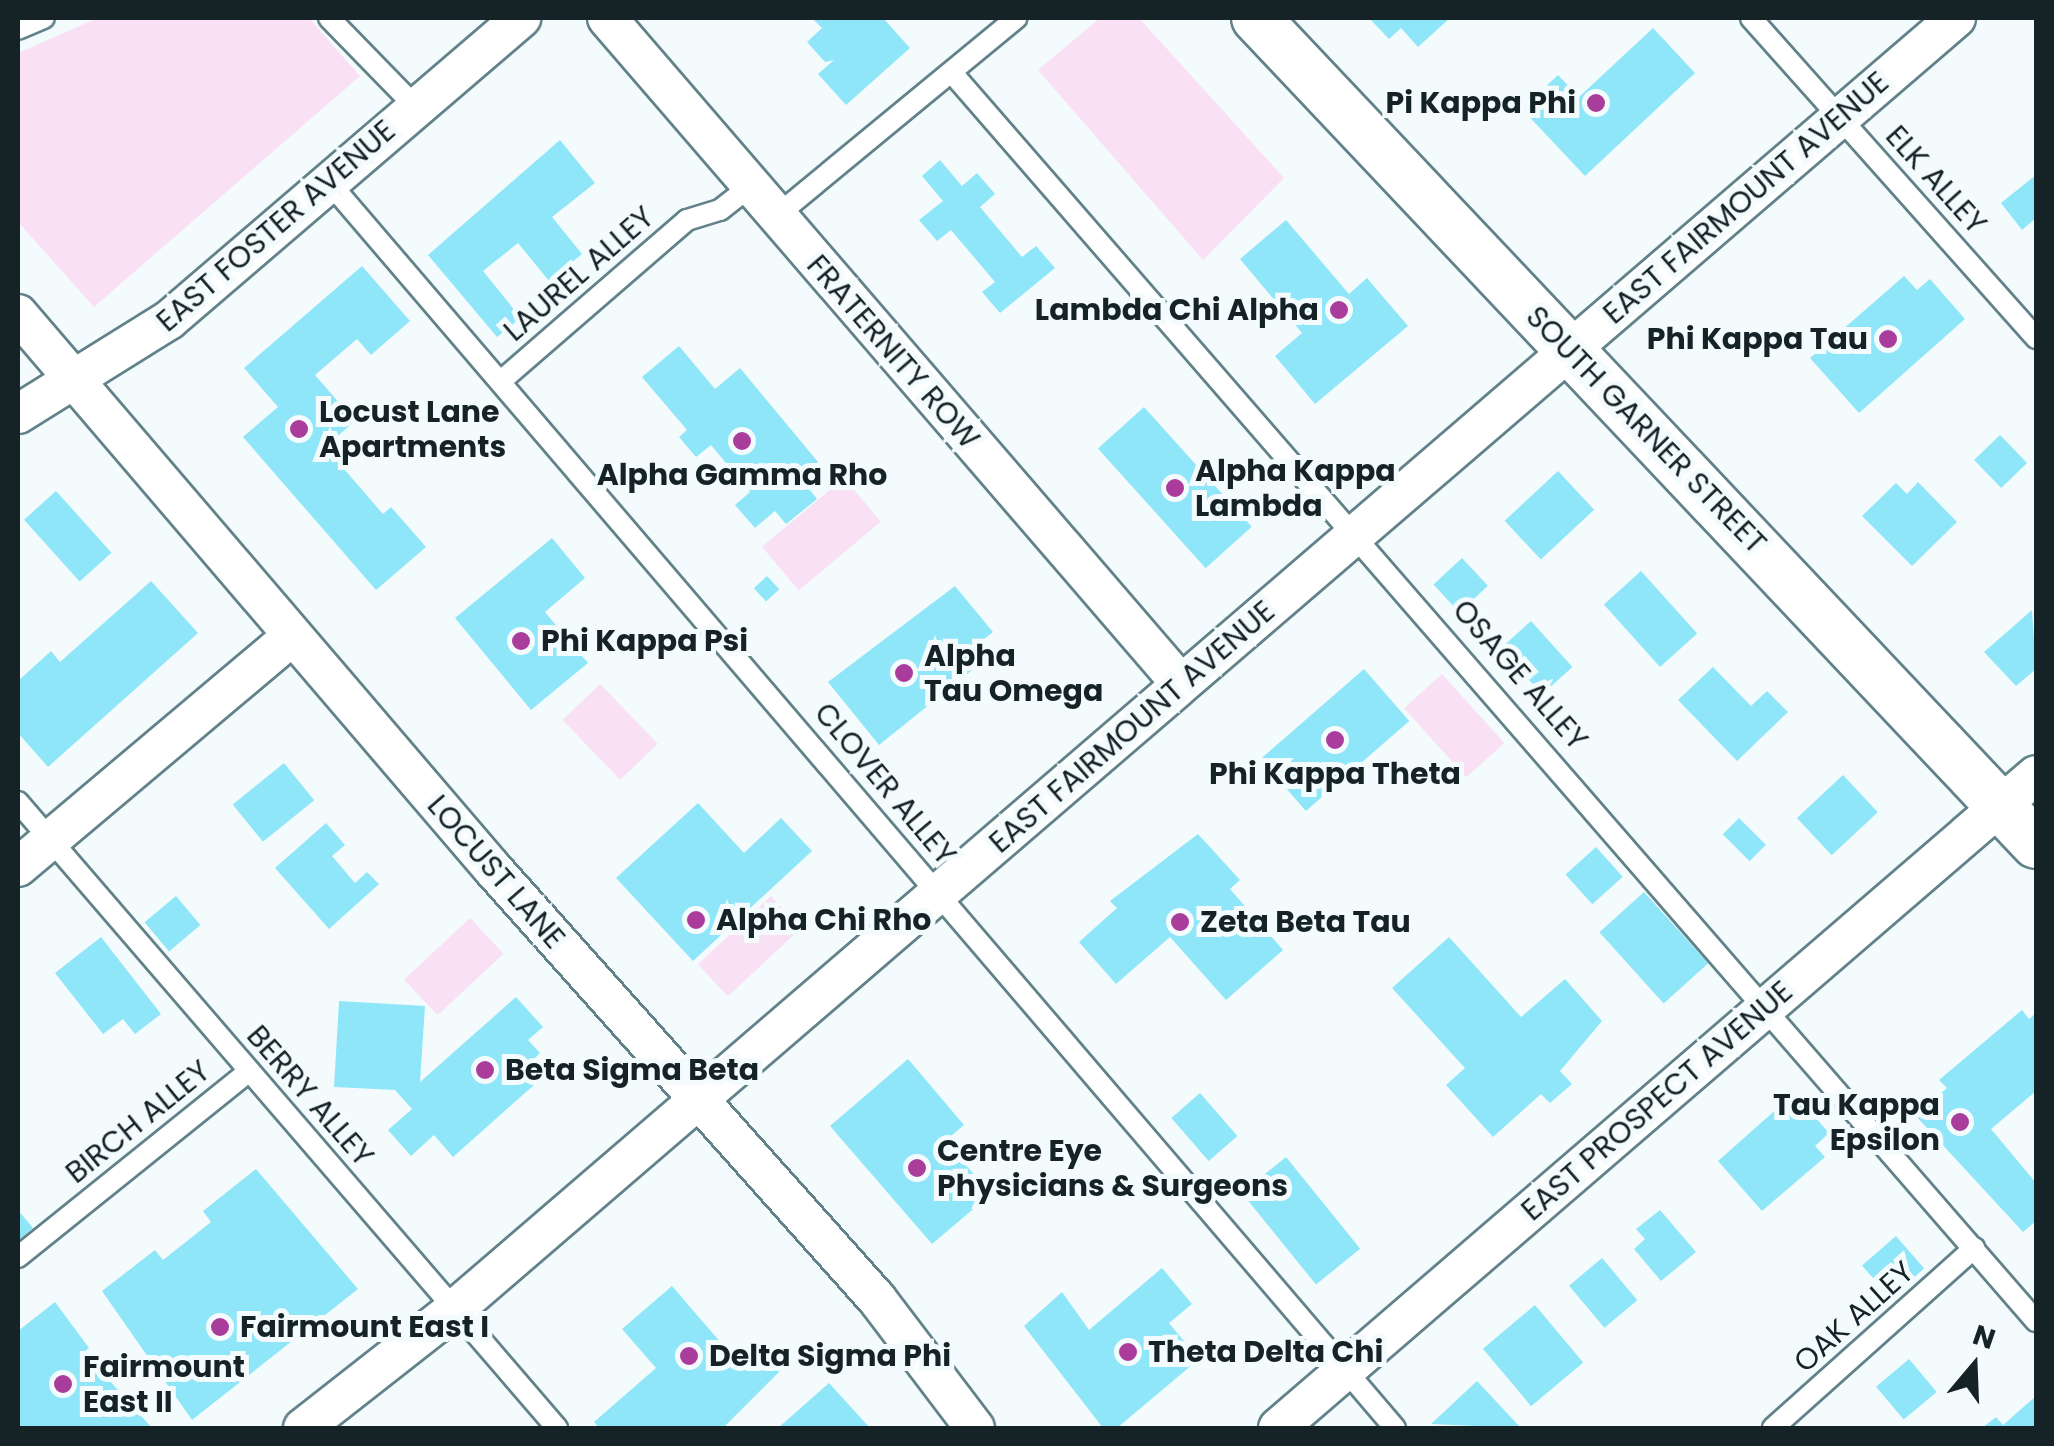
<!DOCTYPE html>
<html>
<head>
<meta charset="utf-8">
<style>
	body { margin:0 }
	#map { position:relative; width:2054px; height:1446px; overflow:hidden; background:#f4fbfd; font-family:Poppins,sans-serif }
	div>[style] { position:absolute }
	.green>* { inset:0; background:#f9e0f4; transform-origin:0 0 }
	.building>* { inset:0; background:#90e6f9; transform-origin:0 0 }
	.roads { filter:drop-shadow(2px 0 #628289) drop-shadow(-2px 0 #628289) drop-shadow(0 2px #628289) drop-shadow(0 -2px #628289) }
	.service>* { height:20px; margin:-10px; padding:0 10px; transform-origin:10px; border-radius:10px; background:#fff }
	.minor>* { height:38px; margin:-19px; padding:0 19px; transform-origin:19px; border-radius:19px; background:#fff }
	.tertiary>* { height:48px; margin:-24px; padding:0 24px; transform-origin:24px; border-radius:24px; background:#fff }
	.dots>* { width:28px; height:28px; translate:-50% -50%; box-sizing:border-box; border:5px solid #f4fbfd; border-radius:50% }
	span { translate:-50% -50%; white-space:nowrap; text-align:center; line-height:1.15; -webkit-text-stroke:10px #f4fbfd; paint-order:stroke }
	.poi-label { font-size:30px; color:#162326; font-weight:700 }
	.right { translate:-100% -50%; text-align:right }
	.left { translate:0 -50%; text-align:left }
	.street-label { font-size:30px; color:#162326 }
	.frame { position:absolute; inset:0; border:20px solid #162326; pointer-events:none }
	.north { position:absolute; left:1924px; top:1316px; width:100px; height:100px; -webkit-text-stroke:8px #f4fbfd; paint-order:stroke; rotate:19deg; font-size:28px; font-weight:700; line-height:40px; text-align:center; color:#162326 }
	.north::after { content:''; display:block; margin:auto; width:35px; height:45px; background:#162326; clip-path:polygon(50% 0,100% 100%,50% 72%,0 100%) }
</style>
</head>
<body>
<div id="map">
	<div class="green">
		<div style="clip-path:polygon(98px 18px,309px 18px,360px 76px,94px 307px,18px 222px,18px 53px)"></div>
		<div style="clip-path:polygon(1100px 18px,1139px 18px,1284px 178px,1203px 260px,1038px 70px)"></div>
		<div style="left:844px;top:478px;width:57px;height:107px;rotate:50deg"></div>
		<div style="left:1442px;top:674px;width:93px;height:51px;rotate:48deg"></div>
		<div style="left:600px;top:684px;width:83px;height:52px;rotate:46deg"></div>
		<div style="left:771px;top:896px;width:44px;height:100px;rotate:47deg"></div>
		<div style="left:470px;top:918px;width:49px;height:90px;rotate:47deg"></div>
	</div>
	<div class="building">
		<div style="clip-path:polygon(812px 18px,883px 18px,910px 48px,846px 105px,818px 74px,834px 60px,825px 62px,807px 42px,822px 28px)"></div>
		<div style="clip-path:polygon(1369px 18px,1450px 18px,1418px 47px,1401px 28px,1389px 39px)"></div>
		<div style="clip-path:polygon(1653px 28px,1695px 73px,1585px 176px,1522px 109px,1558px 75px,1579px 97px)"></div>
		<div style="clip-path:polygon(560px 140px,595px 183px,552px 217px,582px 254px,549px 281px,518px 243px,483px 271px,521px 318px,497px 337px,428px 255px)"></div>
		<div style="clip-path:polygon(940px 160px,962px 186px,977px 173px,995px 194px,980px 207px,1022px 257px,1036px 246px,1055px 268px,1000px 313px,982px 292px,995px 282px,951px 230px,937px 241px,919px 220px,943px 201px,922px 176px)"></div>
		<div style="clip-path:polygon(2036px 175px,2036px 218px,2022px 230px,2001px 203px)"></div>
		<div style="clip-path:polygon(1286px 220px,1349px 294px,1367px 278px,1408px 326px,1315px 404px,1275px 356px,1302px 333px,1240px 259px)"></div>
		<div style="clip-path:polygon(362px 266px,410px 321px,371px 355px,357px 339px,315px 375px,355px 421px,325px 447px,383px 514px,391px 507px,426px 547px,376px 590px,243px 437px,278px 407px,244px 368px)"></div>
		<div style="clip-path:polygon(1904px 276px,1917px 290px,1930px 279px,1965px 319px,1859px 413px,1810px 358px)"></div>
		<div style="clip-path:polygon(679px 346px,715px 389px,740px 368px,818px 462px,800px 477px,817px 499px,786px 524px,775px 511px,755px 528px,735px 505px,750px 492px,711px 445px,696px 457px,679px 437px,687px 430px,642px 377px)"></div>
		<div style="left:1144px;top:407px;width:161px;height:62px;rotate:48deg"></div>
		<div style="left:2000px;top:435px;width:39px;height:36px;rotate:46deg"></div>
		<div style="left:1558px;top:471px;width:53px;height:73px;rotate:47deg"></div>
		<div style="clip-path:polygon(1918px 482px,1957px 522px,1912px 566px,1862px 516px,1896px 483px,1907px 494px)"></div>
		<div style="left:56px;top:491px;width:83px;height:43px;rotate:48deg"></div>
		<div style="clip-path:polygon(552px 538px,585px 578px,545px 612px,588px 663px,531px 710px,455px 618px)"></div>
		<div style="left:1462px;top:558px;width:38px;height:39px;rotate:47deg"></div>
		<div style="left:1641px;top:571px;width:84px;height:50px;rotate:48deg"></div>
		<div style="left:767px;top:576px;width:18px;height:18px;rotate:47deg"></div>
		<div style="clip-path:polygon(151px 581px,198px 633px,48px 767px,18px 733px,18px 681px,51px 651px,60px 662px)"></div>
		<div style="clip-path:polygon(955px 586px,993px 632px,970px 650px,981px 663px,879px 745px,828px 682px)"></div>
		<div style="clip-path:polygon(2032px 610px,2036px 669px,2016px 686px,1984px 652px)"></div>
		<div style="left:1531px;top:621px;width:62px;height:41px;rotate:48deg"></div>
		<div style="clip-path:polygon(1713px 667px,1751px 706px,1767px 691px,1788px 712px,1737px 761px,1678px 700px)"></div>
		<div style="left:1364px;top:669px;width:69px;height:137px;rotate:49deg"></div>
		<div style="left:284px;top:763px;width:48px;height:66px;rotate:51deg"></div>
		<div style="left:1843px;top:775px;width:51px;height:63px;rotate:47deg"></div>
		<div style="clip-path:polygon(698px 803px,744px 853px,781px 818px,812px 851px,693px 961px,616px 878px)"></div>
		<div style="left:1739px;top:818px;width:38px;height:23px;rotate:45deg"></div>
		<div style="clip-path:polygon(326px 823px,345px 845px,332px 856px,355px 883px,367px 872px,379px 884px,329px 929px,275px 868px)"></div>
		<div style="clip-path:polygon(1198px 834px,1240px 880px,1230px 889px,1283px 950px,1226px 1000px,1170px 937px,1116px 984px,1079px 942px,1117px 908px,1110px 901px)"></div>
		<div style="left:1596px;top:847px;width:40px;height:41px;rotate:48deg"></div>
		<div style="left:1644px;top:892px;width:96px;height:60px;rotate:48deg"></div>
		<div style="left:176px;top:896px;width:38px;height:41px;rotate:50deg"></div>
		<div style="clip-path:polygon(101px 937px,161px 1014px,135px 1034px,123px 1019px,103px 1034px,55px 973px)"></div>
		<div style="clip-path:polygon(1449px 937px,1521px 1017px,1565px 979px,1602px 1021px,1560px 1071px,1572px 1084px,1550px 1103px,1541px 1094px,1493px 1137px,1446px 1085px,1465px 1068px,1392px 988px)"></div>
		<div style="clip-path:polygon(516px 997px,543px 1027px,528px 1040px,540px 1053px,530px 1063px,543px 1077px,453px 1157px,434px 1135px,411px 1156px,388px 1130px,412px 1109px,395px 1090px,334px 1087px,339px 1001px,425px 1006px,420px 1082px)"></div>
		<div style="clip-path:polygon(2022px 1010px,2029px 1019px,2036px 1013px,2036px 1091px,1991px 1129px,2036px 1183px,2036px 1221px,2023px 1232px,1915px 1115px,1947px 1088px,1939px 1080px)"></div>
		<div style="clip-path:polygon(908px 1059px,964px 1125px,945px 1141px,991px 1194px,932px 1244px,830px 1126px)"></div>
		<div style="left:1200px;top:1093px;width:57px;height:38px;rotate:49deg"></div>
		<div style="clip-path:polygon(1801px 1101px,1829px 1133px,1815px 1146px,1825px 1157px,1762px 1211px,1718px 1161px,1780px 1106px,1787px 1114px)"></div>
		<div style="left:1286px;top:1157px;width:118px;height:57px;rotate:51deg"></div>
		<div style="clip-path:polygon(256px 1169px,358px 1289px,192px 1420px,102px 1291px,155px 1250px,163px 1260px,211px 1222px,203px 1211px)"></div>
		<div style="clip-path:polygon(18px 1210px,33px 1228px,18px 1241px)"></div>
		<div style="clip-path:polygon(1660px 1210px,1696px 1252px,1661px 1281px,1634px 1249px,1645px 1239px,1636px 1229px)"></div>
		<div style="left:1896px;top:1236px;width:43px;height:45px;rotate:49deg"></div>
		<div style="left:1602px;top:1258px;width:55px;height:43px;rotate:50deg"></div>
		<div style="clip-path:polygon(1162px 1268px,1192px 1304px,1169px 1323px,1199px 1359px,1117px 1428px,1103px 1428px,1024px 1326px,1062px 1292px,1089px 1330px)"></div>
		<div style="clip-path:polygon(672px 1286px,741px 1366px,765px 1345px,784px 1367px,723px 1428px,599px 1428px,594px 1422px,656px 1368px,622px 1329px)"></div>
		<div style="clip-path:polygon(55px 1302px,89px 1348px,84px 1352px,152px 1428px,18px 1428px,18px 1331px)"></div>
		<div style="left:1535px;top:1305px;width:75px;height:68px;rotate:50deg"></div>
		<div style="left:1909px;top:1359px;width:43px;height:43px;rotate:50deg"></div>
		<div style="clip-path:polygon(1477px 1381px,1521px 1428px,1431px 1424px)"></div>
		<div style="clip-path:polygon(829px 1383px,870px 1428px,778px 1428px)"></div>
		<div style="clip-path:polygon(2036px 1396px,2036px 1428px,1982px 1428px,1996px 1417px,2003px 1425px)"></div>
	</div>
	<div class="roads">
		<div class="service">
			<div style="left:329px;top:18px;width:124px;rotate:45.7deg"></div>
			<div style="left:1751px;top:18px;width:429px;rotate:48.3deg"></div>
			<div style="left:18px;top:29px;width:28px;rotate:-23deg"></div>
			<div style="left:953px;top:74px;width:1652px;rotate:49.03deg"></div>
			<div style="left:328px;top:181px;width:1641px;rotate:49.45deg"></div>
			<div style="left:775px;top:217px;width:313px;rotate:-39.5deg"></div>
			<div style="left:501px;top:381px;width:246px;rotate:-40.9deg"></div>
			<div style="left:687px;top:220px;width:34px;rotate:-17deg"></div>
			<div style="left:720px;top:210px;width:37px;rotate:-38deg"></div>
			<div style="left:18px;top:802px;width:826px;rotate:49.27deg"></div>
			<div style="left:18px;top:1257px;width:297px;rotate:-38.8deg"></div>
			<div style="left:1773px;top:1428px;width:270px;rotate:-41.8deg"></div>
		</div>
		<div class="minor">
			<div style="left:607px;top:18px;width:879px;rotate:49.24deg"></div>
			<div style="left:18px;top:314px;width:729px;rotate:49.45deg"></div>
			<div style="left:492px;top:868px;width:578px;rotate:48.23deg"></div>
			<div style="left:877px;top:1299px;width:162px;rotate:52.8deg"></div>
			<div style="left:18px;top:414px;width:178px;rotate:-31.9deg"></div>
			<div style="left:169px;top:320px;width:464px;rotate:-40.6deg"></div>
			<div style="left:18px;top:867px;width:358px;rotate:-40.1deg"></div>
			<div style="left:303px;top:1428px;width:193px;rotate:-38.1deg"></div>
			<div style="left:455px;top:1309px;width:1980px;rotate:-40.7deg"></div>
			<div style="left:1278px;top:1428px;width:1000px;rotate:-40.74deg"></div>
		</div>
		<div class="tertiary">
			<div style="left:1256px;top:18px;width:1136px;rotate:46.64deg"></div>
		</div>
	</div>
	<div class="dots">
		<div style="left:1596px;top:103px;background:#aa3d9c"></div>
		<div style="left:1339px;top:310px;background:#aa3d9c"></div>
		<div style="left:1888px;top:339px;background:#aa3d9c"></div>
		<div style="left:299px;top:429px;background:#aa3d9c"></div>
		<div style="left:742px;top:441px;background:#aa3d9c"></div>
		<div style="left:1175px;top:488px;background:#aa3d9c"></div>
		<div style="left:521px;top:641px;background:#aa3d9c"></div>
		<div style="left:904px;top:673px;background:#aa3d9c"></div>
		<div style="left:1335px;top:740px;background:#aa3d9c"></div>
		<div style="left:696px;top:920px;background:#aa3d9c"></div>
		<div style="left:1180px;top:922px;background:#aa3d9c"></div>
		<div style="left:485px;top:1070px;background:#aa3d9c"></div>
		<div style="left:1960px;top:1122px;background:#aa3d9c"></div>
		<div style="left:917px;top:1168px;background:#aa3d9c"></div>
		<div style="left:220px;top:1327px;background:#aa3d9c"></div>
		<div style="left:1128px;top:1352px;background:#aa3d9c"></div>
		<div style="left:689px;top:1356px;background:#aa3d9c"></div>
		<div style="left:63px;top:1384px;background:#aa3d9c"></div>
	</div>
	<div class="poi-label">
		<span class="right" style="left:1576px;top:103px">Pi Kappa Phi</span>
		<span class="right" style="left:1319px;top:310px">Lambda Chi Alpha</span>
		<span class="right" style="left:1868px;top:339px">Phi Kappa Tau</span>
		<span class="left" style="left:319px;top:429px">Locust Lane<br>Apartments</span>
		<span class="left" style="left:1195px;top:488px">Alpha Kappa<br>Lambda</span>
		<span style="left:742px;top:475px">Alpha Gamma Rho</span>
		<span class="left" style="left:541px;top:641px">Phi Kappa Psi</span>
		<span class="left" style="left:924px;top:673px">Alpha<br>Tau Omega</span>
		<span style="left:1335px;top:774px">Phi Kappa Theta</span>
		<span class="left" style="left:716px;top:920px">Alpha Chi Rho</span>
		<span class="left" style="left:1200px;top:922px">Zeta Beta Tau</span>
		<span class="left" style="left:505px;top:1070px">Beta Sigma Beta</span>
		<span class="right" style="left:1940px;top:1122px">Tau Kappa<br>Epsilon</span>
		<span class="left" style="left:937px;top:1168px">Centre Eye<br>Physicians &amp; Surgeons</span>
		<span class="left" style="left:240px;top:1327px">Fairmount East I</span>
		<span class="left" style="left:1148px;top:1352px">Theta Delta Chi</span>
		<span class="left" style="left:709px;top:1356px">Delta Sigma Phi</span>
		<span class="left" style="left:83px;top:1384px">Fairmount<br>East II</span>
	</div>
	<div class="street-label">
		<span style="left:1936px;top:180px;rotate:48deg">ELK ALLEY</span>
		<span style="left:1746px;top:198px;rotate:-41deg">EAST FAIRMOUNT AVENUE</span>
		<span style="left:276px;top:226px;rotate:-41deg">EAST FOSTER AVENUE</span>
		<span style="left:579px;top:274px;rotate:-41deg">LAUREL ALLEY</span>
		<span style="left:893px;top:352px;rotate:49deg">FRATERNITY ROW</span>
		<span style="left:1646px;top:430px;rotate:46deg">SOUTH GARNER STREET</span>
		<span style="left:1520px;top:675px;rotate:49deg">OSAGE ALLEY</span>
		<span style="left:1132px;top:727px;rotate:-41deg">EAST FAIRMOUNT AVENUE</span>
		<span style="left:885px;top:784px;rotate:50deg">CLOVER ALLEY</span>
		<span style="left:496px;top:872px;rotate:49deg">LOCUST LANE</span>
		<span style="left:310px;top:1096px;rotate:49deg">BERRY ALLEY</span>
		<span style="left:1657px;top:1101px;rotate:-41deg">EAST PROSPECT AVENUE</span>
		<span style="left:138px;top:1122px;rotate:-39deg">BIRCH ALLEY</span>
		<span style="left:1854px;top:1317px;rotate:-42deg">OAK ALLEY</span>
	</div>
	<div class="frame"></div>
	<div class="north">N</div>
</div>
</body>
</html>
